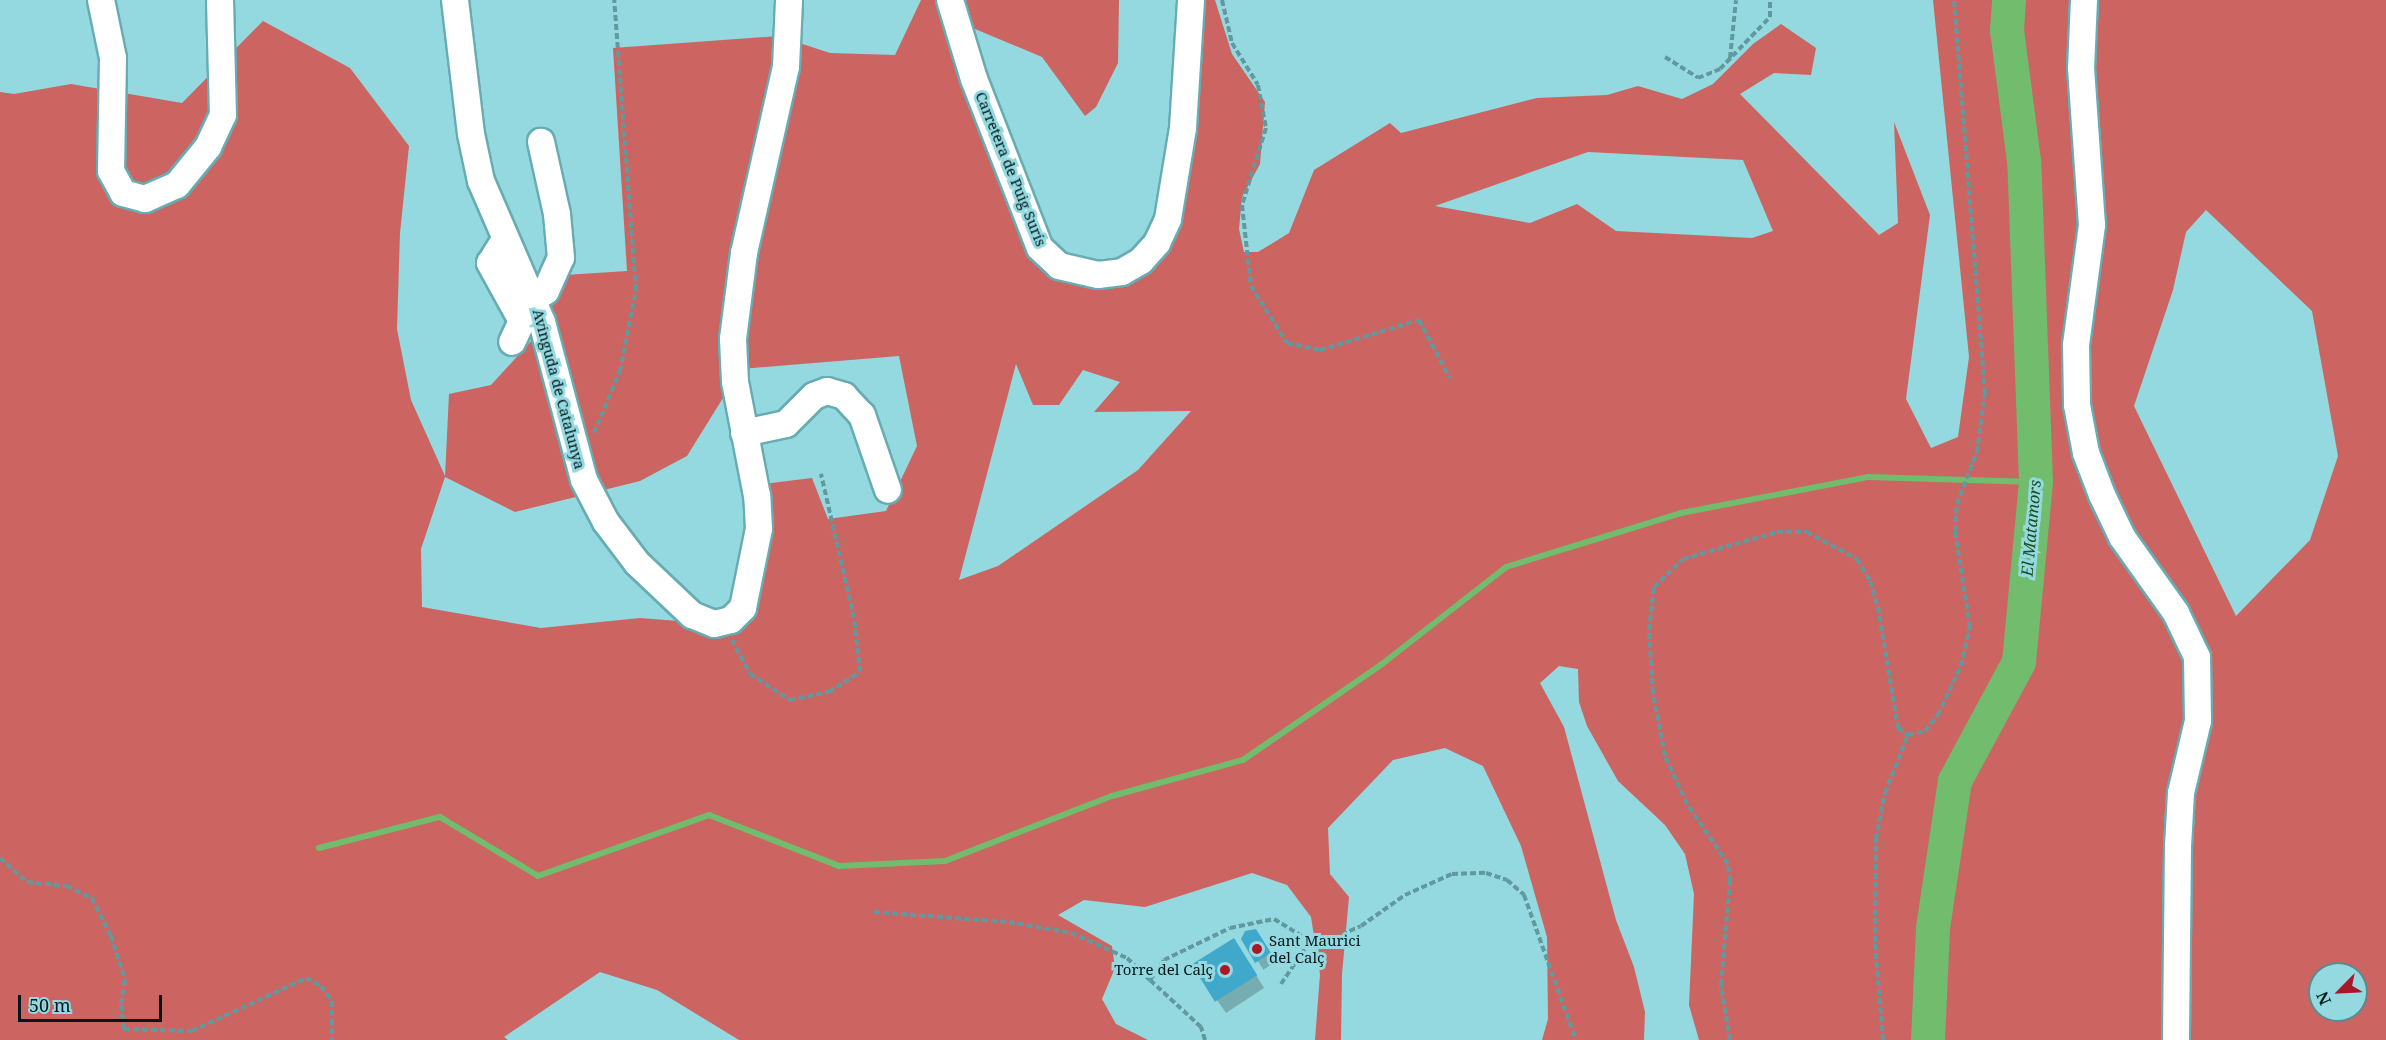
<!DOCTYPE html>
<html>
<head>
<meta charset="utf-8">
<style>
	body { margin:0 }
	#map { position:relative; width:2386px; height:1040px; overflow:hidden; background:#93d9df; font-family:"Noto Serif",serif }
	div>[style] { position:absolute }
	.forest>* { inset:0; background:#cc6461 }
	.shadow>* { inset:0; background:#0003; transform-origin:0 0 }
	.stream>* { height:6px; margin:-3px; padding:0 3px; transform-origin:3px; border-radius:3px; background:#71bc6d }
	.river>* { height:34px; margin:-17px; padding:0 17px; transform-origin:17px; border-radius:17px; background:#71bc6d }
	.building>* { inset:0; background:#40a9cb; transform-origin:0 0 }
	.path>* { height:4px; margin-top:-2px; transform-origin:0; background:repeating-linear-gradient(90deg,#62999e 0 6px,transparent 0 9px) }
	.roads { filter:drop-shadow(2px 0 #67acb2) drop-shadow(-2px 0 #67acb2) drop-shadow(0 2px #67acb2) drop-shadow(0 -2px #67acb2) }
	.minor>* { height:26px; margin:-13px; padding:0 13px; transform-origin:13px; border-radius:13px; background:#fff }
	.dots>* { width:16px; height:16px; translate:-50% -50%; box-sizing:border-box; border:3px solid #93d9df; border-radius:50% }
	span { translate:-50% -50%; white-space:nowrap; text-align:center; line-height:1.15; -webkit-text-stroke:6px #93d9df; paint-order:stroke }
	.street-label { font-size:15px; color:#00181b }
	.poi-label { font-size:15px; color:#00181b }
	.left { translate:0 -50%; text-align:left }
	.right { translate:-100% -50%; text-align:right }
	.water-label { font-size:16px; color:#1b4e1a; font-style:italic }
	.north { position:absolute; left:2308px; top:962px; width:60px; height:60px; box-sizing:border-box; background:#93d9df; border:2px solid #588c91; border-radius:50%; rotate:246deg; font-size:16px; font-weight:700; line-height:24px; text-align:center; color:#00181b }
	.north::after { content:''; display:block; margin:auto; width:21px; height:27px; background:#ac1728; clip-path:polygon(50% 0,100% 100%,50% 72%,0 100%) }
	.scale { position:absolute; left:18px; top:995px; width:144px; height:27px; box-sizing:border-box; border:3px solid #00181b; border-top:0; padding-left:8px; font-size:18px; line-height:21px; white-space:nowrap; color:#00181b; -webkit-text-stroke:4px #93d9df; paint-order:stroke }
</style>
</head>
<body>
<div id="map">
	<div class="forest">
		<div style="clip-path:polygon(evenodd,921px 0,937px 0,1018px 232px,1046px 271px,1090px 282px,1175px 224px,1201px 0,1215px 0,1232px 54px,1265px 102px,1260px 164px,1242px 197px,1239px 229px,1244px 252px,1258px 252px,1289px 233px,1314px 170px,1390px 123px,1401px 133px,1537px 98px,1607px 95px,1638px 86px,1682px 99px,1713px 84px,1753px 44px,1781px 24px,1816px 48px,1811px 75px,1774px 73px,1740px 94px,1879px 235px,1898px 223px,1894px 122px,1930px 215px,1906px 399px,1931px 448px,1958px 437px,1969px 357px,1933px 0,2386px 0,2386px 1040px,1699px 1040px,1689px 1005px,1694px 894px,1685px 854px,1665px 825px,1618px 781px,1587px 726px,1579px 702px,1578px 669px,1559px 666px,1540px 683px,1564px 727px,1616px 920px,1634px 967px,1645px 1012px,1644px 1040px,1542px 1040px,1548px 1019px,1547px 937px,1521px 846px,1483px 766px,1445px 748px,1393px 760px,1328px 828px,1330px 874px,1349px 897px,1342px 974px,1341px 1040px,1315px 1040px,1320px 974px,1311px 917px,1287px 885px,1252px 873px,1145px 907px,1084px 900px,1058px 915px,1112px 946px,1115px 968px,1102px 999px,1116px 1024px,1148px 1040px,739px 1040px,657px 990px,600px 972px,504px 1037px,508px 1040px,0 1040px,0 92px,14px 94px,71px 84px,182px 103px,263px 21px,350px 68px,409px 146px,400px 233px,397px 329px,411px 400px,445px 476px,449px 394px,491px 385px,535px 337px,565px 275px,627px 271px,613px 48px,778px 36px,830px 53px,895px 55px,921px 0,1588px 152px,1743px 160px,1773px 231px,1752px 238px,1616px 231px,1577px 204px,1530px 223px,1435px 206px,1588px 152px,921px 0,2206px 210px,2312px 311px,2338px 456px,2310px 540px,2236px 616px,2134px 406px,2173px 290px,2186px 232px,2206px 210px,921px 0,899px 356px,917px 446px,886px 511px,828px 519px,812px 478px,763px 484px,743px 626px,640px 618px,541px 628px,422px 607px,421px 549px,445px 477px,515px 512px,640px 481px,687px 456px,741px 369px,899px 356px,921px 0,1016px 364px,1033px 405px,1059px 405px,1083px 370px,1120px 382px,1094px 412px,1191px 411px,1138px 470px,998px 566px,959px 580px,1016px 364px,921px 0,2320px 974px,2356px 974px,2356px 1010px,2320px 1010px,2320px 974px)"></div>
		<div style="clip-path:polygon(964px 0,1119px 0,1118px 63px,1096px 107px,1085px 116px,1042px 57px,968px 26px)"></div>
	</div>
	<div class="shadow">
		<div style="left:1255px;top:931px;width:37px;height:14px;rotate:57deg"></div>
		<div style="clip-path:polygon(1256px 975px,1264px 988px,1226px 1013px,1202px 978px)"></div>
	</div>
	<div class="stream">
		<div style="left:319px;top:848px;width:125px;rotate:-14.4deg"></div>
		<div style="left:440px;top:817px;width:114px;rotate:31deg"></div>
		<div style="left:538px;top:876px;width:182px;rotate:-19.6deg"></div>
		<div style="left:709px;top:815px;width:140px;rotate:21.4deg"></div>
		<div style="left:839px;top:866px;width:106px;rotate:-2.7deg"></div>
		<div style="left:945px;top:861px;width:179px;rotate:-21.3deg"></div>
		<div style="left:1112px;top:796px;width:136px;rotate:-15.4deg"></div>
		<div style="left:1243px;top:760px;width:169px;rotate:-34.6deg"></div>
		<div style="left:1382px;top:664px;width:157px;rotate:-38deg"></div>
		<div style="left:1506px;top:567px;width:183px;rotate:-17.1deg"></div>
		<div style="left:1681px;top:513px;width:190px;rotate:-10.9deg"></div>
		<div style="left:1868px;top:477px;width:168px;rotate:1.7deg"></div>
	</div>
	<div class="river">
		<div style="left:1928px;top:1040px;width:112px;rotate:-87.4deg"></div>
		<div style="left:1933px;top:928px;width:149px;rotate:-81.5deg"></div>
		<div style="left:1955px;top:781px;width:135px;rotate:-61.7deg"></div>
		<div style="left:2019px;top:662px;width:181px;rotate:-84.6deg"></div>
		<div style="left:2036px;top:482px;width:321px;rotate:-92.1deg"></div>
		<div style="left:2024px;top:161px;width:132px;rotate:-97.4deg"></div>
		<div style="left:2007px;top:30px;width:30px;rotate:-86deg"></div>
	</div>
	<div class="building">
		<div style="clip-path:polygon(1256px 929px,1271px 953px,1255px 963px,1241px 939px,1245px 931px)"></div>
		<div style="left:1234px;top:938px;width:44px;height:50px;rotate:58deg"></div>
	</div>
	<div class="path">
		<div style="left:1222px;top:0;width:44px;rotate:76.9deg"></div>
		<div style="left:1232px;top:43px;width:49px;rotate:58.2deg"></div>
		<div style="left:1258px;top:85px;width:44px;rotate:79.5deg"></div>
		<div style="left:1266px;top:128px;width:81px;rotate:107.3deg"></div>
		<div style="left:1242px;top:205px;width:81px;rotate:83.7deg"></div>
		<div style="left:1251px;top:286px;width:67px;rotate:57.7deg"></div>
		<div style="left:1287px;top:343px;width:34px;rotate:12deg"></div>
		<div style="left:1320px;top:350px;width:103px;rotate:-16.9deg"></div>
		<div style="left:1419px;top:320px;width:66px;rotate:61.9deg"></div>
		<div style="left:1665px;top:57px;width:39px;rotate:32deg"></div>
		<div style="left:1698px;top:78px;width:24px;rotate:-22deg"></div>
		<div style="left:1720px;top:69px;width:72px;rotate:-46.1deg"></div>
		<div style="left:1770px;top:17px;width:17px;rotate:-90deg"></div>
		<div style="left:1730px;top:58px;width:58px;rotate:-84.1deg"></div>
		<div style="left:594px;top:433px;width:67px;rotate:-67.2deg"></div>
		<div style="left:620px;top:371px;width:83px;rotate:-78.8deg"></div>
		<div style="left:636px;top:290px;width:291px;rotate:-94.3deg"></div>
		<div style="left:732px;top:640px;width:38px;rotate:62deg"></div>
		<div style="left:750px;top:674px;width:48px;rotate:33deg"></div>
		<div style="left:790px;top:700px;width:40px;rotate:-12deg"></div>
		<div style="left:829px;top:692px;width:37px;rotate:-33deg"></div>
		<div style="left:860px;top:672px;width:54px;rotate:-96.3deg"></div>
		<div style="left:854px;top:618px;width:148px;rotate:-102.9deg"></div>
		<div style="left:0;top:858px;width:36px;rotate:42deg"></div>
		<div style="left:27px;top:882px;width:40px;rotate:5.7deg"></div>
		<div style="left:67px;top:886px;width:28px;rotate:26deg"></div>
		<div style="left:92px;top:898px;width:42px;rotate:63.4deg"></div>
		<div style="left:111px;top:936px;width:46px;rotate:72.3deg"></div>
		<div style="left:125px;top:980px;width:25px;rotate:99deg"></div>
		<div style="left:121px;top:1005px;width:24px;rotate:83deg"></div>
		<div style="left:124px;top:1029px;width:68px;rotate:1.7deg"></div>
		<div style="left:192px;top:1031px;width:126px;rotate:-24.9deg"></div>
		<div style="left:306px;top:978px;width:17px;rotate:28deg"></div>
		<div style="left:321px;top:986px;width:19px;rotate:54deg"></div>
		<div style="left:332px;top:1001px;width:39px;rotate:90deg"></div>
		<div style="left:874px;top:912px;width:135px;rotate:4.2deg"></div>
		<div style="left:1009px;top:922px;width:63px;rotate:10.1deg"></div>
		<div style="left:1071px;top:933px;width:61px;rotate:24.1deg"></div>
		<div style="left:1127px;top:958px;width:32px;rotate:44deg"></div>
		<div style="left:1281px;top:984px;width:52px;rotate:-56deg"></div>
		<div style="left:1310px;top:941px;width:23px;rotate:-7deg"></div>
		<div style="left:1333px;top:938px;width:30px;rotate:-23deg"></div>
		<div style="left:1361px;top:926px;width:54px;rotate:-35.2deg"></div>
		<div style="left:1405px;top:895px;width:51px;rotate:-24.1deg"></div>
		<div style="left:1452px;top:874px;width:34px;rotate:-2deg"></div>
		<div style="left:1486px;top:873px;width:22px;rotate:18deg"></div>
		<div style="left:1507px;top:880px;width:23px;rotate:41deg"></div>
		<div style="left:1524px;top:895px;width:154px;rotate:70.3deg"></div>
		<div style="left:1205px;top:1040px;width:14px;rotate:-107deg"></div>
		<div style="left:1201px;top:1027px;width:69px;rotate:-137.3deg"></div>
		<div style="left:1150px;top:980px;width:24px;rotate:-55deg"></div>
		<div style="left:1164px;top:960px;width:73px;rotate:-25.9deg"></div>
		<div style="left:1230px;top:928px;width:45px;rotate:-11.6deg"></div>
		<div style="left:1274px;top:919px;width:42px;rotate:31.4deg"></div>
		<div style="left:1730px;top:1040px;width:56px;rotate:-99.3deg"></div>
		<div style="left:1721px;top:985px;width:104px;rotate:-85.1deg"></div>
		<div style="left:1730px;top:881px;width:17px;rotate:-97deg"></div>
		<div style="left:1728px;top:864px;width:73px;rotate:-124.3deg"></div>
		<div style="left:1687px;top:804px;width:53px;rotate:-114.6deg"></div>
		<div style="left:1665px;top:756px;width:64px;rotate:-100.8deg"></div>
		<div style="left:1653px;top:693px;width:63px;rotate:-93.6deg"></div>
		<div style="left:1649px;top:630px;width:43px;rotate:-83.4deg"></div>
		<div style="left:1654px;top:587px;width:40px;rotate:-44deg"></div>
		<div style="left:1683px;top:559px;width:98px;rotate:-16deg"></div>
		<div style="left:1777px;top:532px;width:30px"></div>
		<div style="left:1807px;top:532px;width:57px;rotate:28.4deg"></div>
		<div style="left:1857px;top:559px;width:26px;rotate:59deg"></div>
		<div style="left:1870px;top:581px;width:27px;rotate:73deg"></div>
		<div style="left:1878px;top:607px;width:123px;rotate:80.6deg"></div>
		<div style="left:1898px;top:728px;width:12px;rotate:35deg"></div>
		<div style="left:1908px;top:735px;width:17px;rotate:-13deg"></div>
		<div style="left:1925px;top:731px;width:21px;rotate:-51deg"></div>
		<div style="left:1938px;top:715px;width:54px;rotate:-64.9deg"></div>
		<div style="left:1961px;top:666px;width:40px;rotate:-77deg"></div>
		<div style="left:1970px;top:627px;width:97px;rotate:-98.9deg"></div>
		<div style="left:1955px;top:531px;width:27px;rotate:-86deg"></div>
		<div style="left:1957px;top:504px;width:56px;rotate:-69deg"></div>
		<div style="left:1977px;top:452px;width:60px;rotate:-82.3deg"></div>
		<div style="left:1985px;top:393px;width:394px;rotate:-94.5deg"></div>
		<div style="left:1883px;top:1040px;width:98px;rotate:-94.7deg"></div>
		<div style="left:1875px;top:942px;width:103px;rotate:-89.4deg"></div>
		<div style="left:1876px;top:839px;width:47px;rotate:-78.9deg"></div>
		<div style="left:1885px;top:793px;width:62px;rotate:-68.4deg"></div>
	</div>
	<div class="roads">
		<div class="minor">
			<div style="left:101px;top:0;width:59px;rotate:78.3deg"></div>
			<div style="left:113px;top:58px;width:113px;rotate:91deg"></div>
			<div style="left:111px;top:171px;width:25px;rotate:61deg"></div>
			<div style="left:123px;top:193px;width:23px;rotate:15deg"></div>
			<div style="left:145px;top:199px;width:35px;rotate:-24deg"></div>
			<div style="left:177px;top:185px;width:49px;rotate:-50.8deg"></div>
			<div style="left:208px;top:147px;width:35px;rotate:-65deg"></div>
			<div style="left:223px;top:115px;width:115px;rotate:-91.5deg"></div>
			<div style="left:455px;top:0;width:135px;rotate:83.2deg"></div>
			<div style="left:471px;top:134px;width:48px;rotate:78deg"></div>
			<div style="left:481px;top:181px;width:154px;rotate:66.6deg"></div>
			<div style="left:542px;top:322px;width:163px;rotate:75.1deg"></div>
			<div style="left:584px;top:480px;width:47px;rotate:62.4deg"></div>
			<div style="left:606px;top:522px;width:51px;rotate:52.9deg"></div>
			<div style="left:637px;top:563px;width:76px;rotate:43.4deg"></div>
			<div style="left:692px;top:615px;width:24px;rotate:22deg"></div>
			<div style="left:714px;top:624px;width:17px;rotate:-13deg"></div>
			<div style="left:731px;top:620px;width:17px;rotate:-45deg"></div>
			<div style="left:743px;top:608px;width:81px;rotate:-78.6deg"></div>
			<div style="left:759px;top:529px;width:33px;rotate:-93deg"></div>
			<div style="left:757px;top:496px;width:116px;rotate:-100.9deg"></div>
			<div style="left:735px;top:382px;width:43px;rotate:-92.7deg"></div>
			<div style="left:733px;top:339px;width:87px;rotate:-82.7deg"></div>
			<div style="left:744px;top:253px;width:191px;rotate:-77.3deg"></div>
			<div style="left:786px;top:67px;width:67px;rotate:-87.4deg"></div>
			<div style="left:950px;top:0;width:83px;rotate:73.1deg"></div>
			<div style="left:974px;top:79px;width:181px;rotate:68.7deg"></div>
			<div style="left:1040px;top:248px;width:26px;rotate:43deg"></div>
			<div style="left:1059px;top:266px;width:40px;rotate:13deg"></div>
			<div style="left:1098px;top:275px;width:24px;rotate:-7deg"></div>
			<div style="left:1122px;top:272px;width:22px;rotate:-30deg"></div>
			<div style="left:1141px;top:261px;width:24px;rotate:-48deg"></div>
			<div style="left:1157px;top:243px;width:26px;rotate:-65deg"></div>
			<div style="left:1168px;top:219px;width:92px;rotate:-80.6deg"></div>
			<div style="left:1183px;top:128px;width:128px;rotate:-86.4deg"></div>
			<div style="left:2084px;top:0;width:68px;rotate:92.5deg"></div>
			<div style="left:2081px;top:68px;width:157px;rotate:86deg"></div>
			<div style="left:2092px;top:225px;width:121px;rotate:97.6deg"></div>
			<div style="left:2076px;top:345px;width:60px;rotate:89deg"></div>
			<div style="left:2077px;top:405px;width:49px;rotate:79.4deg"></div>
			<div style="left:2086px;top:453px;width:45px;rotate:69.1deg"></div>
			<div style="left:2102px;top:495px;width:47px;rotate:64.5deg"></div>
			<div style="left:2122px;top:537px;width:93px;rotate:54.6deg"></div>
			<div style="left:2176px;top:613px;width:49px;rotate:64.5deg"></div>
			<div style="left:2197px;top:657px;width:64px;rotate:89.1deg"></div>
			<div style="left:2198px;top:721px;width:74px;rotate:103.3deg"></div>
			<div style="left:2181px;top:793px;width:53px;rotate:93.2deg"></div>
			<div style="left:2178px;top:846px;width:194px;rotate:90.6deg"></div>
			<div style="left:504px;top:241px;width:26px;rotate:122deg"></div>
			<div style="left:490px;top:263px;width:66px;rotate:61.1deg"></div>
			<div style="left:522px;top:321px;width:23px;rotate:115deg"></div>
			<div style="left:534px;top:299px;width:14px;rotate:-34deg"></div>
			<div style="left:546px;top:291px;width:36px;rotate:-66deg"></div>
			<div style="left:561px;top:258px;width:44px;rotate:-95.2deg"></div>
			<div style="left:557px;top:214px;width:74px;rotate:-102.5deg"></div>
			<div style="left:744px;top:433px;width:43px;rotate:-12.1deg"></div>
			<div style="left:786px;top:424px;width:40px;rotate:-45deg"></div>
			<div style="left:814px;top:396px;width:14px;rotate:-21deg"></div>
			<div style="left:827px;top:391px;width:18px;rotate:16deg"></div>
			<div style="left:844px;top:396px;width:26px;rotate:47deg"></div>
			<div style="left:862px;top:415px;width:79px;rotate:70.9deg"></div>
		</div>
	</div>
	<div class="dots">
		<div style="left:1257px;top:949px;background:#ac1728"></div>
		<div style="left:1225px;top:970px;background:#ac1728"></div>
	</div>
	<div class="street-label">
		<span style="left:1011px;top:169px;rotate:68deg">Carretera de Puig Surís</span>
		<span style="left:559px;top:389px;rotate:75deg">Avinguda de Catalunya</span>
	</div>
	<div class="poi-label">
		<span class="left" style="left:1269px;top:949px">Sant Maurici<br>del Calç</span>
		<span class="right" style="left:1213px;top:970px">Torre del Calç</span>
	</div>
	<div class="water-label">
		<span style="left:2031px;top:528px;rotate:-85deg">El Matamors</span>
	</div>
	<div class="north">N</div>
	<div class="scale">50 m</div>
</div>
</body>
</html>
